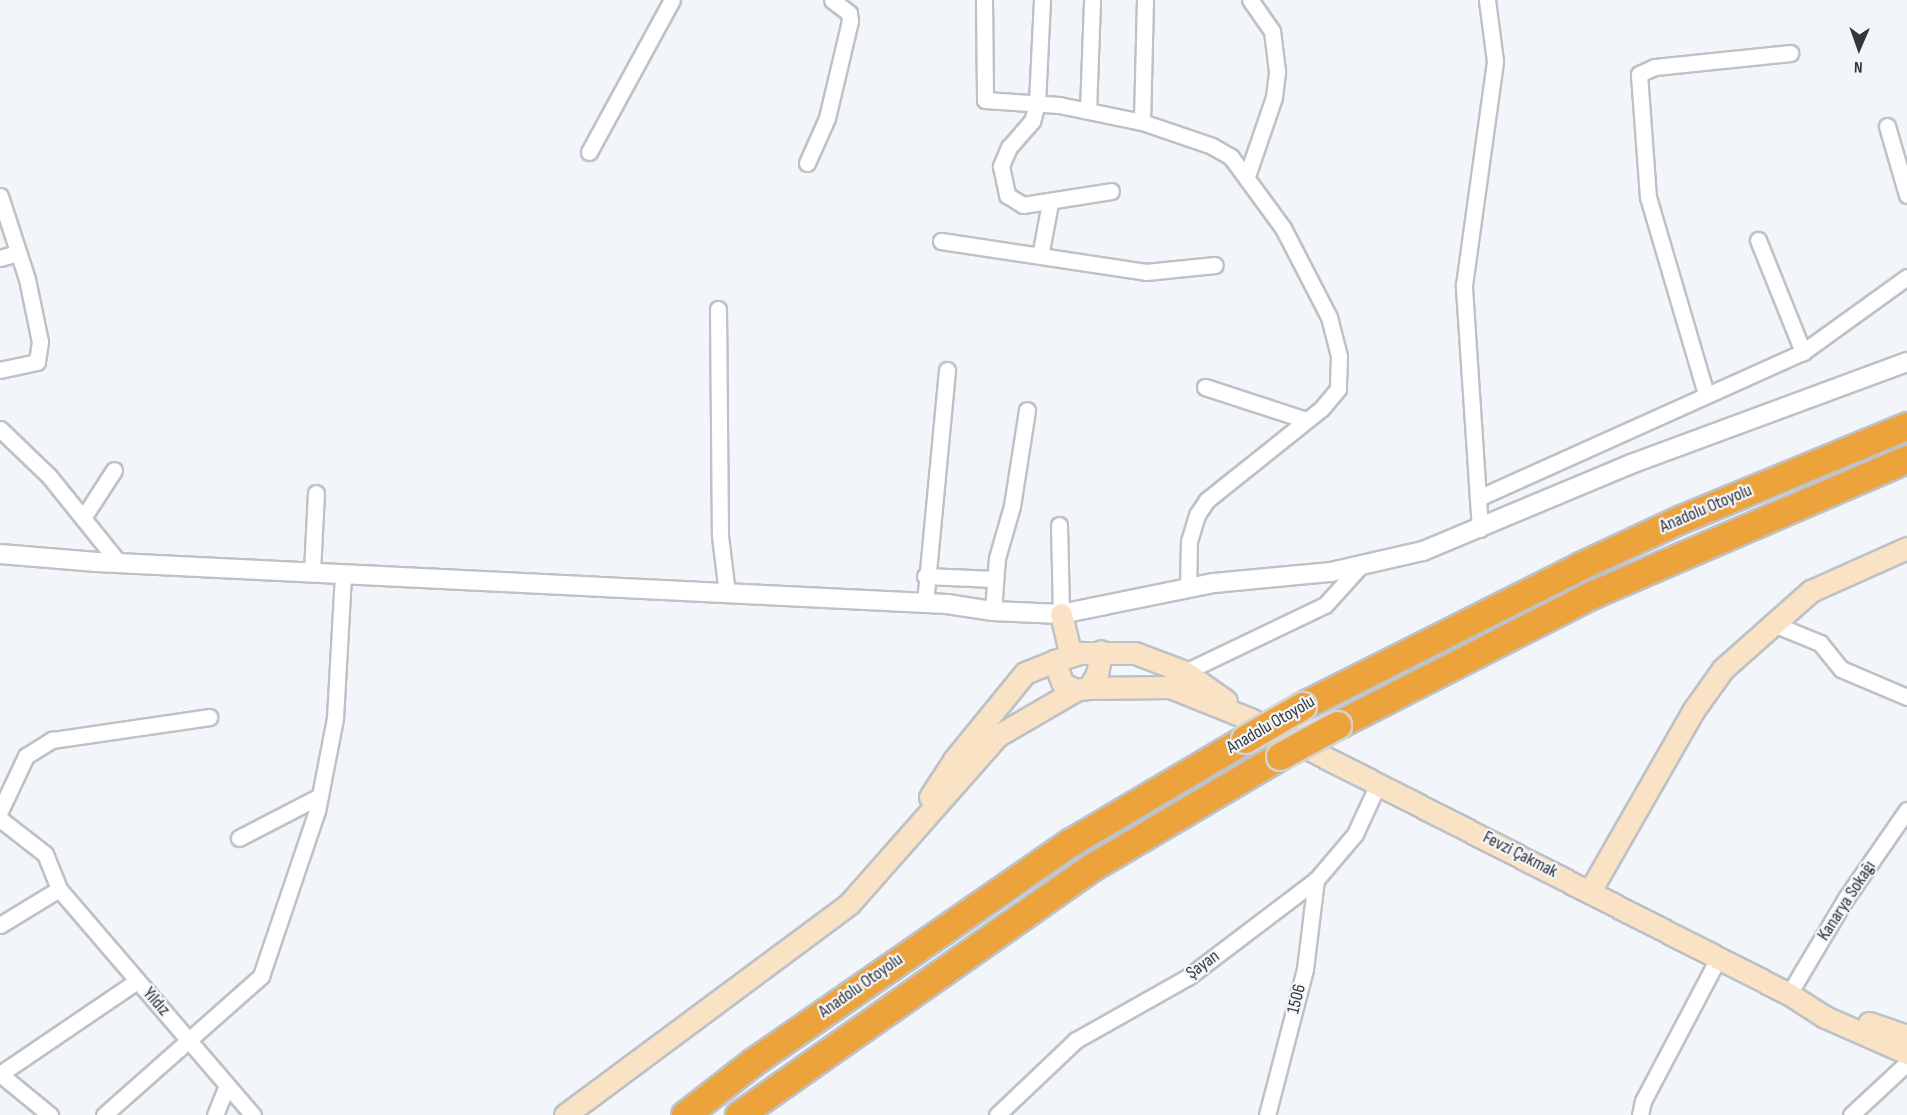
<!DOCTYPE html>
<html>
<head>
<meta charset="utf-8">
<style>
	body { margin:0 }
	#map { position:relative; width:1907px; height:1115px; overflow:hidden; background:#f2f5fa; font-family:"Sofia Sans Condensed",sans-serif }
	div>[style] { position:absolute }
	.roads { filter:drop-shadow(2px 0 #bec1c6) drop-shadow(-2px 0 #bec1c6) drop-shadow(0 2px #bec1c6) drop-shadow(0 -2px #bec1c6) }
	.minor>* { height:15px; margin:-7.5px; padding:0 7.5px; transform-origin:7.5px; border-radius:7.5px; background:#fff }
	.tertiary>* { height:18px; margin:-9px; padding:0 9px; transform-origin:9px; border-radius:9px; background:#fff }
	.secondary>* { height:21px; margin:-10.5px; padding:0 10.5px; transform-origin:10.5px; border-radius:10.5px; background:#fae3c4 }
	.motorway>* { height:27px; margin:-13.5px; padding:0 13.5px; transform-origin:13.5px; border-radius:13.5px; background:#eda33c }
	.bridges { filter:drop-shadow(2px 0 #d3d3d3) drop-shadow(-2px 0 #d3d3d3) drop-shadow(0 2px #d3d3d3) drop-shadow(0 -2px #d3d3d3) }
	.motorway-bridge>* { height:27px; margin:-13.5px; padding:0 13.5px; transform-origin:13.5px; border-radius:13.5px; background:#eda33c }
	span { translate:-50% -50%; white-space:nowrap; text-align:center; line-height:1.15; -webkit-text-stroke:4.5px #f2f5fa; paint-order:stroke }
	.street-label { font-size:18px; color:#353638 }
	.north { position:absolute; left:1829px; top:18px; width:60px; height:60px; -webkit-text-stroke:4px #f2f5fa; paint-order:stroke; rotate:182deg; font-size:16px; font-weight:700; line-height:24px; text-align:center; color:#353638 }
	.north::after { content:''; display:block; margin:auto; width:21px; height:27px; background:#353638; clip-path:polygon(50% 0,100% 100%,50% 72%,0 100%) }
</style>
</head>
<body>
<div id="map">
	<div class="roads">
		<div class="minor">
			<div style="left:984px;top:0;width:100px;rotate:89.4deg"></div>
			<div style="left:985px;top:100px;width:74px;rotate:3.9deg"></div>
			<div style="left:1059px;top:105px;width:85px;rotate:11.6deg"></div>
			<div style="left:1142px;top:122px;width:74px;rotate:18.9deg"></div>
			<div style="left:1212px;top:146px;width:22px;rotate:30deg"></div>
			<div style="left:1231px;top:157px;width:88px;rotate:53.8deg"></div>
			<div style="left:1283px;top:228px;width:100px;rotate:62.7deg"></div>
			<div style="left:1329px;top:317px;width:40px;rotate:75.6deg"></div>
			<div style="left:1339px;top:356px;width:33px;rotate:92deg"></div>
			<div style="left:1338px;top:389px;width:26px;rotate:130deg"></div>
			<div style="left:1321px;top:409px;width:146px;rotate:141.4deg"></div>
			<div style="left:1207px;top:500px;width:18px;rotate:124deg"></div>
			<div style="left:1197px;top:515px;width:27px;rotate:107deg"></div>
			<div style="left:1189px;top:541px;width:47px;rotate:91.2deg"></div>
			<div style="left:1042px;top:0;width:104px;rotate:92.8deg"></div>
			<div style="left:1037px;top:104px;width:18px;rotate:106deg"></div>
			<div style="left:1032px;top:121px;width:35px;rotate:131deg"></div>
			<div style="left:1009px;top:147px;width:21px;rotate:113deg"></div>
			<div style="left:1001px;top:166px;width:30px;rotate:78deg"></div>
			<div style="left:1007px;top:195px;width:19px;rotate:32deg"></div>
			<div style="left:1023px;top:205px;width:89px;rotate:-9deg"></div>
			<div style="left:1088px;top:111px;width:111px;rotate:-87.9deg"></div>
			<div style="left:1142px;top:122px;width:122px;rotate:-88.6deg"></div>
			<div style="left:1887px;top:126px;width:72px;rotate:73.8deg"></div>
			<div style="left:589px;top:152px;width:173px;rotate:-61.4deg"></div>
			<div style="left:807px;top:163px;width:49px;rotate:-66deg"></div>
			<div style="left:827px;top:118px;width:100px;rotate:-76.7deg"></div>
			<div style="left:850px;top:21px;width:8px;rotate:-97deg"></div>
			<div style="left:849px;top:13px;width:21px;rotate:-143deg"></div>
			<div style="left:1247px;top:176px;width:83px;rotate:-71.1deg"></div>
			<div style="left:1274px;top:97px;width:26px;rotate:-83deg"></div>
			<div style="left:1277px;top:71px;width:40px;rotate:-97.1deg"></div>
			<div style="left:1272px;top:31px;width:38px;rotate:-125deg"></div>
			<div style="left:0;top:196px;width:87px;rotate:72deg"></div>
			<div style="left:27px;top:279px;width:64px;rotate:78.3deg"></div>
			<div style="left:40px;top:342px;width:20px;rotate:99deg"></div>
			<div style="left:37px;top:362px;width:38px;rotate:168deg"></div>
			<div style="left:1758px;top:240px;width:121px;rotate:68.1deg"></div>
			<div style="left:941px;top:241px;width:207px;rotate:8.6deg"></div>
			<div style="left:1146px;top:272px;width:69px;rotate:-5.8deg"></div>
			<div style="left:1040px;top:256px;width:54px;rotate:-79.3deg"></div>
			<div style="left:0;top:258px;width:19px;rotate:-16deg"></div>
			<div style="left:718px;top:309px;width:227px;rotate:89.5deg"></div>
			<div style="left:720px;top:536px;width:57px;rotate:83deg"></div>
			<div style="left:1205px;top:387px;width:106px;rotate:18.1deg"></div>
			<div style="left:1706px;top:394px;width:205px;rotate:-106.4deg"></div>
			<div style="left:1648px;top:197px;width:123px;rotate:-94.2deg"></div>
			<div style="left:1639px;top:74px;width:17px;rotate:-24deg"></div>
			<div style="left:1655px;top:67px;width:136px;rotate:-5.9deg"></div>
			<div style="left:0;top:429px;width:68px;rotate:43.8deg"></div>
			<div style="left:49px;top:476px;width:112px;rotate:51.2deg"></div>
			<div style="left:1478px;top:498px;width:356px;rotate:-24.2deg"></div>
			<div style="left:1803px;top:352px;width:128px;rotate:-35.8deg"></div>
			<div style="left:83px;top:518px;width:57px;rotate:-57.1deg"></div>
			<div style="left:1059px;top:525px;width:89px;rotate:88.7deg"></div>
			<div style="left:1480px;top:529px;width:245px;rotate:-93.8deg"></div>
			<div style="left:1464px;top:285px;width:226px;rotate:-82.1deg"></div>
			<div style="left:1495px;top:61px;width:62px;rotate:-97.5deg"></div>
			<div style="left:312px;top:571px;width:78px;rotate:-87.1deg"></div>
			<div style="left:925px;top:576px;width:70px;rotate:2.5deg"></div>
			<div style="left:925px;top:603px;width:234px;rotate:-84.6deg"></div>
			<div style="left:993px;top:611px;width:53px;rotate:-85.7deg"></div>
			<div style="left:997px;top:558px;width:54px;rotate:-73.9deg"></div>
			<div style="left:1012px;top:506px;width:97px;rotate:-81.1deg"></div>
			<div style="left:1771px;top:623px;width:53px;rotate:22.2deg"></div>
			<div style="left:1820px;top:643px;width:33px;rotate:51deg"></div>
			<div style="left:1841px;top:669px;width:72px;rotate:23deg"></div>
			<div style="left:1185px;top:672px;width:155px;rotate:-25.6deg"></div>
			<div style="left:1325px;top:605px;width:57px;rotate:-47.9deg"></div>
			<div style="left:0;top:811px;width:61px;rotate:-64.7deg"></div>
			<div style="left:26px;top:756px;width:31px;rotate:-32deg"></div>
			<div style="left:52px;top:740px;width:159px;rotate:-8.3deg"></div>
			<div style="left:0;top:819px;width:57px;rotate:37.9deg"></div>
			<div style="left:45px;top:854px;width:38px;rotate:68deg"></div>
			<div style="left:59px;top:889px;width:298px;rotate:49.4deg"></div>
			<div style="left:239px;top:838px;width:91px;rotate:-27.4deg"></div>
			<div style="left:0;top:925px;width:69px;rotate:-31.4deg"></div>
			<div style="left:1789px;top:994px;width:112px;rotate:-59.3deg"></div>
			<div style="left:1846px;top:898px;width:107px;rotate:-55.3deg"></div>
			<div style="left:0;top:1074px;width:166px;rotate:-34.2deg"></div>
			<div style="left:0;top:1074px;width:65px;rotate:39.4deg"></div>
			<div style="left:104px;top:1115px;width:210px;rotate:-41.5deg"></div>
			<div style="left:261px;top:976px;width:174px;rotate:-71.3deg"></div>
			<div style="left:317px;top:811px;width:95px;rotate:-79deg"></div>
			<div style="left:335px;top:718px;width:145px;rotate:-86.8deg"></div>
			<div style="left:215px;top:1115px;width:32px;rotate:-68deg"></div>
			<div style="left:997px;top:1115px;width:109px;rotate:-43.5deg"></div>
			<div style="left:1076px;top:1040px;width:129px;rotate:-29.4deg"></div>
			<div style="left:1188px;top:977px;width:161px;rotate:-37.2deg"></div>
			<div style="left:1316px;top:880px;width:60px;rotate:-49.7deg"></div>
			<div style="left:1355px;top:834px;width:55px;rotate:-65.3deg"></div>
			<div style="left:1267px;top:1115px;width:151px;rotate:-75.4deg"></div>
			<div style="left:1305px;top:969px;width:90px;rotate:-83deg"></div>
			<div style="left:1640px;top:1115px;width:14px;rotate:-78deg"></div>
			<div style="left:1643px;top:1101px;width:163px;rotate:-62.2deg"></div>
			<div style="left:1851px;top:1115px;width:76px;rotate:-42.9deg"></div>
		</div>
		<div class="tertiary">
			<div style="left:0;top:554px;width:97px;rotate:4.7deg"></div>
			<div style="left:97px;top:562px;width:851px;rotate:2.83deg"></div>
			<div style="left:947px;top:604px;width:47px;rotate:8.7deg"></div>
			<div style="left:993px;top:611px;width:68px;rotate:2.5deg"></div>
			<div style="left:1061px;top:614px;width:156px;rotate:-11.5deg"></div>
			<div style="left:1214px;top:583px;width:118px;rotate:-5.4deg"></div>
			<div style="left:1331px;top:572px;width:94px;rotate:-12.9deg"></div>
			<div style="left:1423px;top:551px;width:225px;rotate:-22.7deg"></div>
			<div style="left:1631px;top:464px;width:294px;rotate:-20.3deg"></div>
		</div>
		<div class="secondary">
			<div style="left:1061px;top:614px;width:43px;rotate:76.6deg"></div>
			<div style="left:1054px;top:661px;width:25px;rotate:69deg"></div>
			<div style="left:1063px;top:684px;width:14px;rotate:25deg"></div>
			<div style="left:1089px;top:688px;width:16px;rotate:-60deg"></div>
			<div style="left:1097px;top:674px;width:23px;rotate:-80deg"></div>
			<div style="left:930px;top:797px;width:44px;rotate:-57deg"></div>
			<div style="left:954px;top:760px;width:112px;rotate:-50.8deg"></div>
			<div style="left:1025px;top:673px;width:31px;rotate:-22deg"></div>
			<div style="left:1054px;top:661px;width:28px;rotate:-17deg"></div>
			<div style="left:1081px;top:653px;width:54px"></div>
			<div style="left:1135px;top:653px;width:53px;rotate:20.8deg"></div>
			<div style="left:1185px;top:672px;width:50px;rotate:35.3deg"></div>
			<div style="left:1590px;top:891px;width:207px;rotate:-60.2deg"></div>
			<div style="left:1693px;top:711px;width:52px;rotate:-54.5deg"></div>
			<div style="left:1723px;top:669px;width:118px;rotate:-41.6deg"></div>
			<div style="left:1811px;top:591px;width:105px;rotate:-24.1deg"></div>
			<div style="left:1869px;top:1023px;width:40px;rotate:18.9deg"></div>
			<div style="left:565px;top:1115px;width:354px;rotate:-36.6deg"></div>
			<div style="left:849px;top:904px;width:224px;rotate:-48.6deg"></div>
			<div style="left:997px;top:736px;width:91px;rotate:-30.2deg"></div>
			<div style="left:1076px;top:690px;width:13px;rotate:-9deg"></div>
			<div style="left:1089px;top:688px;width:81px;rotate:-0.7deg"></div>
			<div style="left:1170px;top:687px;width:86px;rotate:21.8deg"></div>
			<div style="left:1250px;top:719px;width:605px;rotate:27.03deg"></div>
			<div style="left:1789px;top:994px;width:43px;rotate:32.6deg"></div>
			<div style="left:1825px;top:1017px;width:90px;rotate:23.7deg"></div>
		</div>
		<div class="motorway">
			<div style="left:1302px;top:706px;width:311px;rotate:-26.7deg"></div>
			<div style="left:1580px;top:566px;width:111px;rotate:-25deg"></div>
			<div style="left:1681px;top:519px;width:244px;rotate:-22.4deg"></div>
			<div style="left:1337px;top:725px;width:285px;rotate:-27.1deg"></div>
			<div style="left:1591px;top:595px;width:344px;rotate:-23.3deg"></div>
			<div style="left:685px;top:1115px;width:86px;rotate:-37.9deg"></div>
			<div style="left:753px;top:1062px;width:387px;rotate:-34.7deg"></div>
			<div style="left:1071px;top:842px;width:202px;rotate:-30.6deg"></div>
			<div style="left:739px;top:1115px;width:431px;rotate:-35.1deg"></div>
			<div style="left:1092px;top:867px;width:218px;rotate:-30.6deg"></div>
		</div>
	</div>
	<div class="bridges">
		<div class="motorway-bridge">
			<div style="left:1245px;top:739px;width:66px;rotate:-30.1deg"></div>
			<div style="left:1280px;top:756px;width:65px;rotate:-28.5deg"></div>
		</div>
	</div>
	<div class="street-label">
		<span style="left:1706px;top:509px;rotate:-23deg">Anadolu Otoyolu</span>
		<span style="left:1271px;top:725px;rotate:-30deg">Anadolu Otoyolu</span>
		<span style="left:1520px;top:855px;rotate:27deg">Fevzi Çakmak</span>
		<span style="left:1847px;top:901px;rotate:-57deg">Kanarya Sokağı</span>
		<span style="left:1203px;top:965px;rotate:-36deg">Şayan</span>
		<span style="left:861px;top:986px;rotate:-35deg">Anadolu Otoyolu</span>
		<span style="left:1297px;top:999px;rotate:-76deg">1506</span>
		<span style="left:156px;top:1002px;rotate:49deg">Yıldız</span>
	</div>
	<div class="north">N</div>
</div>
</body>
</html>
